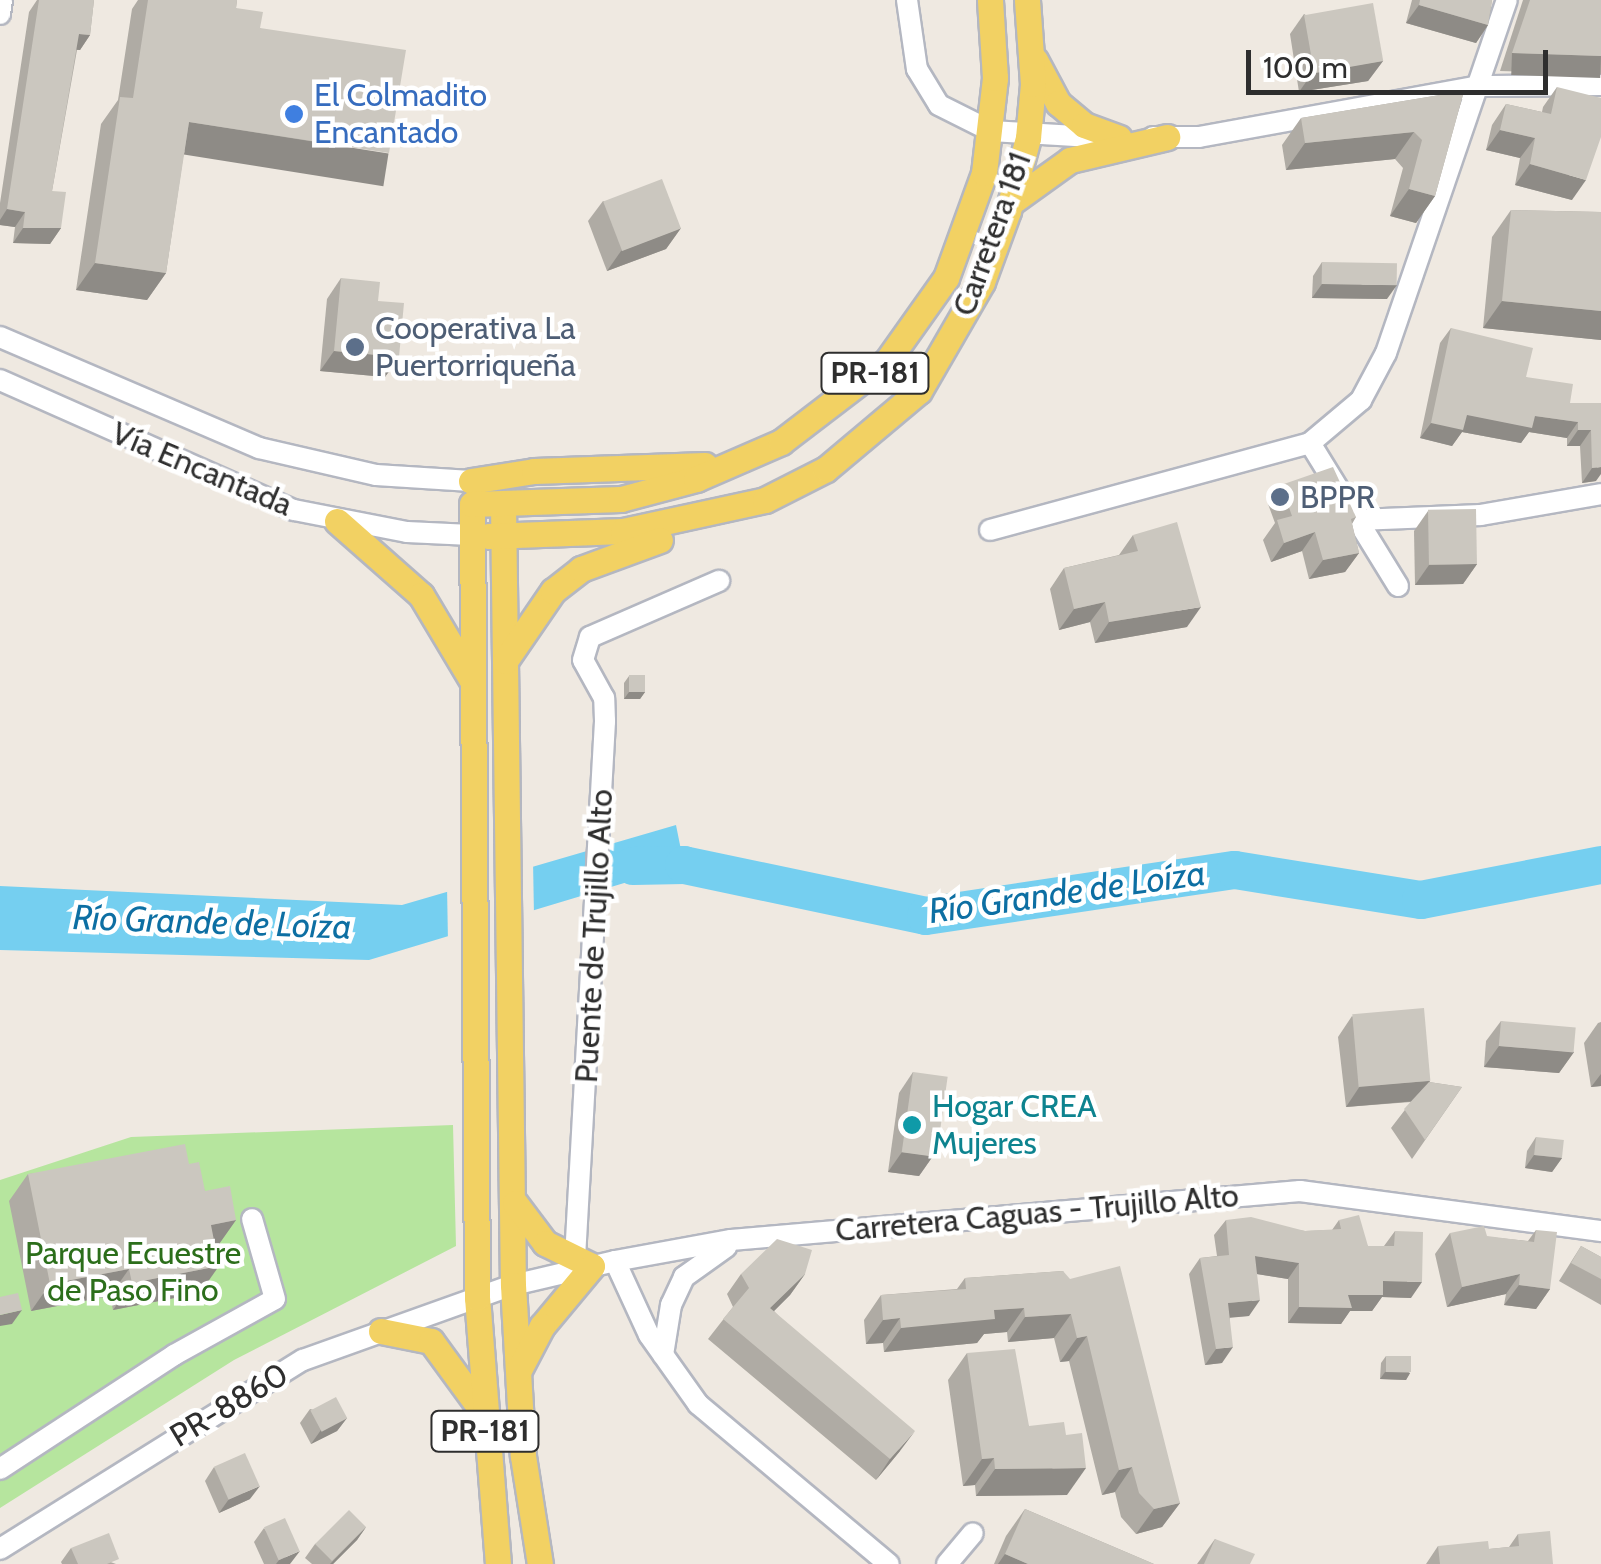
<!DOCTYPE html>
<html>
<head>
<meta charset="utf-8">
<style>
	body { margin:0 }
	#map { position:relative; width:1601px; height:1564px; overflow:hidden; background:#efe9e1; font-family:Cabin,sans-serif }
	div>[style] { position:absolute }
	.green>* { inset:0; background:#b6e59e }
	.water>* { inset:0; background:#75cff0 }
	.pier>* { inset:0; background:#efe9e1 }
	.river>* { height:38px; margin:-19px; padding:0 19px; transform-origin:19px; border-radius:19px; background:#75cff0 }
	.roads { filter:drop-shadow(2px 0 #b4b7c1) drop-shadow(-2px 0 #b4b7c1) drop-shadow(0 2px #b4b7c1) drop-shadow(0 -2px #b4b7c1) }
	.minor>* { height:20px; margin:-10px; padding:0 10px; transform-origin:10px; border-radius:10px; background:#fff }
	.major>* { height:25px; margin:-12.5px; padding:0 12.5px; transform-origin:12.5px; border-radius:12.5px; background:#f2d163 }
	.wall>* { inset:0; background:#afaba4 }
	.shaded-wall>* { inset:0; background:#8e8b86; transform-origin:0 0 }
	.building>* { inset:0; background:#cbc7bf; transform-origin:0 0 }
	.dots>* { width:28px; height:28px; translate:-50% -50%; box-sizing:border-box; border:5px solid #fff; border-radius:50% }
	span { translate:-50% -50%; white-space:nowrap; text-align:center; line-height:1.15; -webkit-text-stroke:9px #fff; paint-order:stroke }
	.shield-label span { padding:2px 8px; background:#fff; border:2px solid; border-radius:8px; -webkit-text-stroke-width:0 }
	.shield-label { font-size:30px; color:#2e2e2e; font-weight:700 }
	.shop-label { font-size:32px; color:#366cbe }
	.left { translate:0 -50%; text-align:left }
	.street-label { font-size:32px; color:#2e2e2e }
	.service-label { font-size:32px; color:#4e5e75 }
	.culture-label { font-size:32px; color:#0d838f }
	.park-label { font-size:32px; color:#2c6e1b }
	.water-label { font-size:35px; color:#0d6fa3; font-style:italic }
	.scale { position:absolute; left:1246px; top:50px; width:302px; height:45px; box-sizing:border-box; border:5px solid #2e2e2e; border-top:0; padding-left:12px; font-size:30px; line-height:35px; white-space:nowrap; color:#2e2e2e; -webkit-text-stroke:8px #fff; paint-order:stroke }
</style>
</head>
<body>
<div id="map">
	<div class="green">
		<div style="clip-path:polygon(453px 1125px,456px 1246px,234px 1360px,0 1508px,0 1180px,131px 1137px)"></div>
	</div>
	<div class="water">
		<div style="clip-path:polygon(676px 825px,684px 865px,369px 960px,0 950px,0 886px,402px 905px)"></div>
	</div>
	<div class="pier">
		<div style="clip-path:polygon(533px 861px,534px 916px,448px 942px,447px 886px)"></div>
	</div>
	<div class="river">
		<div style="left:633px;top:866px;width:51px;rotate:-1.1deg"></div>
		<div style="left:684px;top:865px;width:247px;rotate:11.9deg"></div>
		<div style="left:926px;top:916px;width:312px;rotate:-8.5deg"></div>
		<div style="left:1235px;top:870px;width:188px;rotate:9.2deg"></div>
		<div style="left:1421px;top:900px;width:183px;rotate:-11deg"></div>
	</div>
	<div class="roads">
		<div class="minor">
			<div style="left:907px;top:0;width:70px;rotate:81.8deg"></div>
			<div style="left:917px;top:69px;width:42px;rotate:58.6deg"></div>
			<div style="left:939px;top:105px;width:58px;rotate:26.6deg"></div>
			<div style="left:991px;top:131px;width:118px;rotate:3.4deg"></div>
			<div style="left:0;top:14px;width:14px;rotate:-82deg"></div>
			<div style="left:1153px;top:137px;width:46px"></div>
			<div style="left:1199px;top:137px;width:286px;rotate:-10.3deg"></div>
			<div style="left:1480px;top:86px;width:121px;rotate:-0.5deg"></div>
			<div style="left:0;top:337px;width:282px;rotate:23.2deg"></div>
			<div style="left:259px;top:448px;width:120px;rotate:13deg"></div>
			<div style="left:376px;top:475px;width:95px;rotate:3.6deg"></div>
			<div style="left:0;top:380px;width:321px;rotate:23.9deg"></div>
			<div style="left:294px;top:510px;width:115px;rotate:11deg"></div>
			<div style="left:407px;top:532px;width:64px;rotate:2.7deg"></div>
			<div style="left:1310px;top:443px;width:168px;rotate:58.4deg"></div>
			<div style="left:1358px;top:520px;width:123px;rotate:-2.3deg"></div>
			<div style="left:1481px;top:515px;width:122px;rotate:-9.9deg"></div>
			<div style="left:990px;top:530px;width:332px;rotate:-15.2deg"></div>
			<div style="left:1310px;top:443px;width:67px;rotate:-40.1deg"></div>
			<div style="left:1361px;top:400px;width:53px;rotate:-62deg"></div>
			<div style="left:1386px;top:353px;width:373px;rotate:-71.1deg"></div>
			<div style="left:575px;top:1258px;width:538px;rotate:-86.8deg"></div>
			<div style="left:605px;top:721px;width:23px;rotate:-92deg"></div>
			<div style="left:604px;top:698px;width:43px;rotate:-118.9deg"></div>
			<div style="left:583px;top:660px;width:24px;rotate:-73deg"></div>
			<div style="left:590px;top:637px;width:141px;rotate:-23.5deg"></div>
			<div style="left:615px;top:1261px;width:81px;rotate:65.3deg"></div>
			<div style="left:649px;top:1335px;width:85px;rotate:54.6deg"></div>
			<div style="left:698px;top:1404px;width:249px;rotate:40deg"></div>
			<div style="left:663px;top:1355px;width:51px;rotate:-80.9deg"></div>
			<div style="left:671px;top:1305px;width:31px;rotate:-65deg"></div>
			<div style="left:684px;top:1277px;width:52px;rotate:-35.5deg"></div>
			<div style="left:0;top:1469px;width:208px;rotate:-33.2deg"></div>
			<div style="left:174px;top:1355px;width:115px;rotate:-29deg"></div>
			<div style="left:275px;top:1299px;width:83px;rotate:-106deg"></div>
			<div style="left:0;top:1549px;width:357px;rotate:-32deg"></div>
			<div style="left:303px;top:1360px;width:223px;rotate:-19.7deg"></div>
			<div style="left:513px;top:1285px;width:105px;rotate:-13.2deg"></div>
			<div style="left:615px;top:1261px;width:118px;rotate:-10.3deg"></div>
			<div style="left:731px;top:1240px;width:571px;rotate:-4.92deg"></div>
			<div style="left:1300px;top:1191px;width:304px;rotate:7.6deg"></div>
			<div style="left:947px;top:1564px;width:40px;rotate:-50deg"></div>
		</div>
		<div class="major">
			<div style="left:1035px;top:60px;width:49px;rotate:61.9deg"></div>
			<div style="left:1058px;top:103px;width:34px;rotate:40deg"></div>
			<div style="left:1084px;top:125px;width:37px;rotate:20deg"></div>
			<div style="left:1010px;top:203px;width:74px;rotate:-35.6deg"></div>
			<div style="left:1070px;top:160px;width:100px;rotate:-13.3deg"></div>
			<div style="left:471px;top:481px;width:64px;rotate:-9deg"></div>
			<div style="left:534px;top:471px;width:171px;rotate:-2deg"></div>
			<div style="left:503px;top:504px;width:781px;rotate:89.27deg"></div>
			<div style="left:513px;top:1285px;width:171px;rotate:86.7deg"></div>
			<div style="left:523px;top:1456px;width:109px;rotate:81.1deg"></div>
			<div style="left:337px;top:521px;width:112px;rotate:41.4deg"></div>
			<div style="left:421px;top:595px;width:98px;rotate:59.2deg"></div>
			<div style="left:489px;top:536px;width:134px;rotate:-2.1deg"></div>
			<div style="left:623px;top:531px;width:145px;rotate:-12.3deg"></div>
			<div style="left:765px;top:500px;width:68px;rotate:-26.9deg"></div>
			<div style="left:826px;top:469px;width:121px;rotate:-40deg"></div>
			<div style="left:919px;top:391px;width:126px;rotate:-60deg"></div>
			<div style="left:982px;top:282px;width:76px;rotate:-69.9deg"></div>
			<div style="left:1008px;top:211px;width:76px;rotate:-74.7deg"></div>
			<div style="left:1028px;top:138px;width:54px;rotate:-84.7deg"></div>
			<div style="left:1033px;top:84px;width:84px;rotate:-94.1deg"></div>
			<div style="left:505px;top:661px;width:85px;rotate:-55.6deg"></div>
			<div style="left:553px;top:591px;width:36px;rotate:-38deg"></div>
			<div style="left:581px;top:569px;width:84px;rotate:-20.2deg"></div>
			<div style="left:515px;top:1203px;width:50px;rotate:53.1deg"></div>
			<div style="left:545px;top:1243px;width:52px;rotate:26.1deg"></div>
			<div style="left:592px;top:1266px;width:78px;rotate:129.8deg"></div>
			<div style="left:542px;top:1326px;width:50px;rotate:117.6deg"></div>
			<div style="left:381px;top:1331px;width:51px;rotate:11.3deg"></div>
			<div style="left:431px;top:1341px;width:88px;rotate:53.8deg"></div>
			<div style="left:498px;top:1564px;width:267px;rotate:-94.5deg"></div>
			<div style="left:477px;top:1298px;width:794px;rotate:-90.36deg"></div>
			<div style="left:472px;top:504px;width:149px;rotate:-1.9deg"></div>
			<div style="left:621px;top:499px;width:78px;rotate:-14.9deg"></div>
			<div style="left:696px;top:479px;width:93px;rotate:-23.5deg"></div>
			<div style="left:781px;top:442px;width:133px;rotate:-37.4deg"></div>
			<div style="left:887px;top:361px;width:102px;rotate:-54.6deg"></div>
			<div style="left:946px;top:278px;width:112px;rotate:-70.1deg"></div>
			<div style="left:984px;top:173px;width:96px;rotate:-83.4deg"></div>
			<div style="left:995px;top:78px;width:78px;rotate:-93.7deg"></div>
		</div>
	</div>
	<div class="wall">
		<div style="clip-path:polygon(37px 0,94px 0,90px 35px,80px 50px,77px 50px,52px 191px,61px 228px,50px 244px,13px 243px,15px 227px,0 225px,0 203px,29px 12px)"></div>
		<div style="clip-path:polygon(138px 0,237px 0,236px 8px,260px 28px,370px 180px,184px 151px,166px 273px,147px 300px,76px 290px,101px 124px,118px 100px,132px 9px)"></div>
		<div style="clip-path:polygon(1412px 0,1492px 0,1488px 25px,1476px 43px,1406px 23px)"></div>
		<div style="clip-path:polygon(1523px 0,1601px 0,1601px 74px,1500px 71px)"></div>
		<div style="clip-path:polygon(1304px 14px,1383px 61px,1368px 81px,1299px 92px,1290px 34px)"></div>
		<div style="clip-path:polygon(1557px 87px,1572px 200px,1515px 185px,1520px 158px,1486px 150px,1492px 125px,1506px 104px,1542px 112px,1543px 107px)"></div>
		<div style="clip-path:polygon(1464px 91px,1435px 196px,1416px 223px,1390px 216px,1403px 168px,1395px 159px,1286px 170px,1282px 145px,1301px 118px)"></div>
		<div style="clip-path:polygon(603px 201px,681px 228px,666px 249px,607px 271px,588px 221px)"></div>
		<div style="clip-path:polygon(1511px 210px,1601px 212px,1601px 340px,1483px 328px,1492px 237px)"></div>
		<div style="clip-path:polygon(1322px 262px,1387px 299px,1312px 298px,1313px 276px)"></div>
		<div style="clip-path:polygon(341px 278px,378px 301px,399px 357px,385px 377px,320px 371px,327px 299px)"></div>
		<div style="clip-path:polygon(1451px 328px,1526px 377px,1570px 403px,1601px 403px,1596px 481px,1582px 483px,1580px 446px,1567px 446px,1567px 438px,1529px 432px,1521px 443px,1462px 432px,1452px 446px,1420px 438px,1440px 343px)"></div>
		<div style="clip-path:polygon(1281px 485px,1356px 517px,1352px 524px,1359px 553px,1345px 572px,1309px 579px,1302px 551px,1271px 562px,1263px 540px,1275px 523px,1268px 504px)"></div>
		<div style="clip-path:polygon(1428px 511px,1477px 564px,1463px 584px,1415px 585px,1414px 531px)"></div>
		<div style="clip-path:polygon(1133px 535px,1187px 627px,1095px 643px,1090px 622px,1059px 630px,1050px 589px,1064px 568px,1119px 555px)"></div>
		<div style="clip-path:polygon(629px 676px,645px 692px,640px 699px,624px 699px,624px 683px)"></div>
		<div style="clip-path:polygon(1352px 1016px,1430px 1081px,1429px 1082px,1462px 1087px,1412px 1159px,1391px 1128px,1411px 1102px,1346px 1107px,1338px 1037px)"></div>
		<div style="clip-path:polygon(1501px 1021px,1574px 1052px,1559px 1073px,1484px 1067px,1486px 1041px)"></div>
		<div style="clip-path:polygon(1601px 1022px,1601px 1086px,1591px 1087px,1584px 1043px,1598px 1023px)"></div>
		<div style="clip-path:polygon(913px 1072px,933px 1156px,919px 1176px,888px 1172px,899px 1093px)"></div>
		<div style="clip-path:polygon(1536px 1137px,1562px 1158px,1552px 1172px,1525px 1168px,1527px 1151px)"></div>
		<div style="clip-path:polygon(189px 1164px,205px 1191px,236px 1220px,216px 1248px,200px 1293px,113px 1310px,110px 1296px,31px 1311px,9px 1201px,28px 1174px)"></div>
		<div style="clip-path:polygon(1226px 1220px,1305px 1231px,1332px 1230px,1339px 1220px,1368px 1246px,1384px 1246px,1395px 1231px,1411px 1298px,1382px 1297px,1372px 1311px,1350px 1311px,1341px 1324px,1288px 1323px,1288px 1279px,1257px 1274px,1249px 1316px,1230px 1317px,1222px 1363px,1205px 1365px,1189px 1274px,1200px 1258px,1217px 1256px,1214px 1235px)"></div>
		<div style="clip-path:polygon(1536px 1230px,1550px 1289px,1536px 1309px,1504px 1305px,1506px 1294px,1447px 1307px,1435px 1254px,1450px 1233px,1528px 1241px)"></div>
		<div style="clip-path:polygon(1581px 1246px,1601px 1257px,1601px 1305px,1559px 1281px)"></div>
		<div style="clip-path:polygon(1063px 1271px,1180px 1503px,1162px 1527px,1136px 1534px,1121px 1517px,1115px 1492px,1102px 1495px,1069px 1361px,1060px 1362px,1054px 1338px,1008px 1342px,1007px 1332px,984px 1334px,977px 1343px,884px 1352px,883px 1343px,866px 1344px,864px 1320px,881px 1295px,957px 1289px,965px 1278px)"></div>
		<div style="clip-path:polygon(741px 1274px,805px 1274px,790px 1295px,774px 1311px,900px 1451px,876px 1480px,708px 1339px,733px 1307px,727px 1294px)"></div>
		<div style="clip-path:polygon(967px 1353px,1029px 1426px,1067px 1495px,976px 1496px,975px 1485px,963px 1486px,948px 1380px)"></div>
		<div style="clip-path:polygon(1386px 1356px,1410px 1373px,1406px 1380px,1380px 1379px,1381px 1363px)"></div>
		<div style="clip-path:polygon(310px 1409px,347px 1418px,337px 1431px,311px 1444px,300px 1423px)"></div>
		<div style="clip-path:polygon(214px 1467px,250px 1499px,219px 1513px,205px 1481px)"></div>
		<div style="clip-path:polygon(1025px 1509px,1154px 1564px,994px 1564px,1006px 1536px)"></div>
		<div style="clip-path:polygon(366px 1527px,357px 1540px,333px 1564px,312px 1564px,305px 1558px,315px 1544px)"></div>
		<div style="clip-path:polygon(264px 1528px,290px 1564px,264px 1564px,254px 1542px)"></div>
		<div style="clip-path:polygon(1518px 1534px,1553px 1564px,1426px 1564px,1438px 1546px,1489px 1549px,1509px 1547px)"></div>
		<div style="clip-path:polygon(1215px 1539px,1250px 1564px,1197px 1564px)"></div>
		<div style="clip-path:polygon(71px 1548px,116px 1564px,62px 1564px,61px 1562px)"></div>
	</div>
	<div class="shaded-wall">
		<div style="clip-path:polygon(1419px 5px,1488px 25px,1476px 43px,1406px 23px)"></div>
		<div style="clip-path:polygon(79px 34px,90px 35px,80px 50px,69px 49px)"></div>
		<div style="left:1512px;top:53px;width:89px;height:22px;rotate:2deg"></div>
		<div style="clip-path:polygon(1383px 61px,1368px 81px,1299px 92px,1313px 72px)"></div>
		<div style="left:189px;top:122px;width:202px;height:33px;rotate:9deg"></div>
		<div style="clip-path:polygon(1500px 130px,1535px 138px,1520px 158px,1486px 150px)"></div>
		<div style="clip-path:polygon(1414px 132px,1395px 159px,1286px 170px,1305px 143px)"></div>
		<div style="clip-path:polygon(1530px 164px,1586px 180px,1572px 200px,1515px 185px)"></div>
		<div style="clip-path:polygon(1409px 189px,1435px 196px,1416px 223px,1390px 216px)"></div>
		<div style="clip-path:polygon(7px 209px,25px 212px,15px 227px,0 225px,0 220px)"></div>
		<div style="clip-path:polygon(23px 228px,61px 228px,50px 244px,13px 243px)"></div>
		<div style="clip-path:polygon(681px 228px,666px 249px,607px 271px,621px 251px)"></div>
		<div style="clip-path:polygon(95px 263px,166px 273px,147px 300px,76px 290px)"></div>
		<div style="clip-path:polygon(1322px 284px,1397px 285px,1387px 299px,1312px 298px)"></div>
		<div style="clip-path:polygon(1502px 301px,1601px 311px,1601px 340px,1483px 328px)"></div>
		<div style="clip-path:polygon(334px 351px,399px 357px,385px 377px,320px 371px)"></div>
		<div style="clip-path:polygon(1467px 415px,1535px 416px,1578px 422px,1567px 438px,1529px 432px,1521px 443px,1462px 432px,1452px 446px,1420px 438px,1431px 423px)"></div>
		<div style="clip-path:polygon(1578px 430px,1591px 430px,1580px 446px,1567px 446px)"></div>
		<div style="clip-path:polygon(1601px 467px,1601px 474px,1596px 481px,1582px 483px,1592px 468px)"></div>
		<div style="clip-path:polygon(1315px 532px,1302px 551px,1271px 562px,1284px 543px)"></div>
		<div style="clip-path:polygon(1359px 553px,1345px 572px,1309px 579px,1323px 560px)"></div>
		<div style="clip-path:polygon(1477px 564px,1463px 584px,1415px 585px,1429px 565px)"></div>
		<div style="clip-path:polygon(1105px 602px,1090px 622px,1059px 630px,1074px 609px)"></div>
		<div style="clip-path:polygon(1201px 607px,1187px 627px,1095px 643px,1109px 622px)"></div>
		<div style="clip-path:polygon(629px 692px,645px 692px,640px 699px,624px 699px)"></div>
		<div style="clip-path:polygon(1499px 1046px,1574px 1052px,1559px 1073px,1484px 1067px)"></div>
		<div style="clip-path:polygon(1601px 1074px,1601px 1086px,1591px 1087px)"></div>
		<div style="clip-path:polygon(1430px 1081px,1416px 1101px,1346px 1107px,1360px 1086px)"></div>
		<div style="clip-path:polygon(902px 1152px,933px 1156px,919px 1176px,888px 1172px)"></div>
		<div style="clip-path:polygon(1534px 1155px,1562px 1158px,1552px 1172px,1525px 1168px)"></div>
		<div style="clip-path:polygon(236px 1220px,217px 1247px,192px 1252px,211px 1225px)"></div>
		<div style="clip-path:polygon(1255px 1256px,1299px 1263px,1288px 1279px,1244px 1272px)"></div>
		<div style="clip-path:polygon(219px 1266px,200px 1293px,113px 1310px,132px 1283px)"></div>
		<div style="clip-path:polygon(129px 1269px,110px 1296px,31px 1311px,50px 1284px)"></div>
		<div style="clip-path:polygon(805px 1274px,790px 1295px,756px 1329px,770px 1308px)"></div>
		<div style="clip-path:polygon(1520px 1274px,1506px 1294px,1447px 1307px,1462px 1287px)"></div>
		<div style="clip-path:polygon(1383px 1281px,1422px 1282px,1411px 1298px,1382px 1297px,1372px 1311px,1350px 1311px,1341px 1324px,1288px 1323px,1299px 1307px)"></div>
		<div style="clip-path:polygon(1519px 1285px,1550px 1289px,1536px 1309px,1504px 1305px)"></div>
		<div style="clip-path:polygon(1260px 1300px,1249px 1316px,1217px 1319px,1228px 1303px)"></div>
		<div style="clip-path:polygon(1024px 1308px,1007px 1332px,984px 1334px,977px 1343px,884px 1352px,901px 1328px,994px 1310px)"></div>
		<div style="clip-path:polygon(22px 1310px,12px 1324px,0 1326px,0 1315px)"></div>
		<div style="clip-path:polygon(1071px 1314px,1054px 1338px,1008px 1342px,1025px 1317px)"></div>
		<div style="clip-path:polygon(900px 1318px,883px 1343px,866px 1344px,883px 1320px)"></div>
		<div style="clip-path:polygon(1087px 1336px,1069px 1361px,1060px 1362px,1077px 1338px)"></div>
		<div style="clip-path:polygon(1233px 1347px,1222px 1363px,1205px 1365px,1216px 1349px)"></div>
		<div style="clip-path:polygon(1385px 1372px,1410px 1373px,1406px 1380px,1380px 1379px)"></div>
		<div style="clip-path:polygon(347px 1418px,337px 1431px,311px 1444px,321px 1430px)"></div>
		<div style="clip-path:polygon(915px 1431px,900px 1451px,876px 1480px,890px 1459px)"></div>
		<div style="clip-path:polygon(994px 1458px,975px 1485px,963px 1486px,982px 1459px)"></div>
		<div style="clip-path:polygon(1132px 1467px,1115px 1492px,1102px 1495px,1119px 1470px)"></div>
		<div style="clip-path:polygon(1086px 1468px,1067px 1495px,976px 1496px,995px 1469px)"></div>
		<div style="clip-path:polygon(260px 1486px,250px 1499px,219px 1513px,229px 1499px)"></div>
		<div style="clip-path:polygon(1180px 1503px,1162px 1527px,1136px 1534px,1154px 1509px)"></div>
		<div style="clip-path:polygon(366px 1527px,357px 1540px,333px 1564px,330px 1564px)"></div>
		<div style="clip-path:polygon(300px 1551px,290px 1564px,276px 1564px,279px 1560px)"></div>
		<div style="clip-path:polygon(1005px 1554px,1028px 1564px,998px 1564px)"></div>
	</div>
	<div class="building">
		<div style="clip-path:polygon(39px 0,94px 0,90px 35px,79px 34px,52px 191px,66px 192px,61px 228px,23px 228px,25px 212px,7px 209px)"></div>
		<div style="clip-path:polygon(148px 0,237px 0,236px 8px,263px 12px,260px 28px,406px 50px,389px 153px,189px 122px,166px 273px,95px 263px,120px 97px,133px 98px)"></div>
		<div style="clip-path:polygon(1420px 0,1492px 0,1488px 25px,1419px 5px)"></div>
		<div style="clip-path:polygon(1530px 0,1601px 0,1601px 56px,1512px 53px)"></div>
		<div style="left:1373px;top:3px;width:59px;height:70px;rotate:80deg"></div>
		<div style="clip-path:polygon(1557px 87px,1601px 98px,1601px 137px,1586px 180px,1530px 164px,1535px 138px,1500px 130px,1506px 104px,1551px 114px)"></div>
		<div style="clip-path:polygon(1464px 91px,1435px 196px,1409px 189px,1422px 140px,1414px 132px,1305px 143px,1301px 118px)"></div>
		<div style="left:662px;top:179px;width:53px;height:63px;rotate:69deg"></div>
		<div style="clip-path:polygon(1511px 210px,1601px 212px,1601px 311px,1502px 301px)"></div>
		<div style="left:1322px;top:262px;width:75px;height:22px;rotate:1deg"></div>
		<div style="clip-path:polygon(341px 278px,380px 282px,378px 301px,404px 303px,399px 357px,334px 351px)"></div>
		<div style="clip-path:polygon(1451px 328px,1533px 348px,1526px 377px,1573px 384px,1570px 403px,1601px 403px,1601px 467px,1592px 468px,1591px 430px,1578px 430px,1578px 422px,1535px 416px,1532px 428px,1467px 415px,1463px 430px,1431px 423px)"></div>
		<div style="clip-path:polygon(1333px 467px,1356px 517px,1351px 519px,1359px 553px,1323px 560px,1315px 532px,1284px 543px,1277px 520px,1292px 516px,1281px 485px)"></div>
		<div style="left:1476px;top:509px;width:55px;height:48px;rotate:89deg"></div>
		<div style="clip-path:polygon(1177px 522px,1201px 607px,1109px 622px,1105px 602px,1074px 609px,1064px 568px,1138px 551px,1133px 535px)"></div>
		<div style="left:645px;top:675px;width:17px;height:16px;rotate:90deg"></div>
		<div style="left:1424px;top:1008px;width:73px;height:72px;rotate:85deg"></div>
		<div style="left:1501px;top:1021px;width:75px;height:25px;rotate:5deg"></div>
		<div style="left:913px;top:1072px;width:35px;height:81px;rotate:8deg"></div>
		<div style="clip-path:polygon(1429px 1082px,1462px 1087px,1425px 1140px,1404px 1109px)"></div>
		<div style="left:1536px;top:1137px;width:28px;height:18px;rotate:6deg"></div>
		<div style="clip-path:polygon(185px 1144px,189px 1164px,199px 1162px,205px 1191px,230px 1186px,236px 1220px,211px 1225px,219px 1266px,132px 1283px,129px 1269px,50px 1284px,28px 1174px)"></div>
		<div style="clip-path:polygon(1359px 1215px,1368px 1246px,1394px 1246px,1395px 1231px,1423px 1232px,1422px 1282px,1383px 1281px,1383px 1295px,1348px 1295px,1352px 1308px,1299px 1307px,1299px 1263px,1255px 1256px,1260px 1300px,1228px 1303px,1233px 1347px,1216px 1349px,1200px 1258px,1229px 1255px,1226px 1220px,1251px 1217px,1305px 1231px,1341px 1229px,1339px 1220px)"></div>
		<div style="clip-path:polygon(1484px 1226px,1487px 1236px,1534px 1242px,1536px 1230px,1557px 1232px,1550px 1289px,1519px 1285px,1520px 1274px,1462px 1287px,1450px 1233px)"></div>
		<div style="clip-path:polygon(777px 1239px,812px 1250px,805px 1274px,770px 1308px,915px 1431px,890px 1459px,723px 1319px,749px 1288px,741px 1274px)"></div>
		<div style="clip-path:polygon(1581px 1246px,1601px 1257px,1601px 1279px,1571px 1263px)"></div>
		<div style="clip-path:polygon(1120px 1266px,1180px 1503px,1154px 1509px,1139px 1493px,1132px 1467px,1119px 1470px,1087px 1336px,1077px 1338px,1071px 1314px,1025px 1317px,1024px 1308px,994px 1310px,995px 1319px,901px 1328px,900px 1318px,883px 1320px,881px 1295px,966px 1289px,965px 1278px,1063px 1271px,1070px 1279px)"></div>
		<div style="clip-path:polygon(18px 1293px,22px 1310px,0 1315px,0 1297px)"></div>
		<div style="clip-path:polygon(1015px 1349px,1029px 1426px,1064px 1422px,1066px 1435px,1082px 1433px,1086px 1468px,995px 1469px,994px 1458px,982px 1459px,967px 1353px)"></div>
		<div style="left:1386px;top:1356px;width:25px;height:16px"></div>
		<div style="left:336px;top:1397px;width:24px;height:29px;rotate:62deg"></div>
		<div style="left:245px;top:1453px;width:36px;height:34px;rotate:66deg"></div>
		<div style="clip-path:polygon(1025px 1509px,1154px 1564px,1028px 1564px,1005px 1554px)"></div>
		<div style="left:349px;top:1510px;width:24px;height:48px;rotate:45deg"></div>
		<div style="left:285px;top:1518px;width:36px;height:23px;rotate:66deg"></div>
		<div style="clip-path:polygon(1550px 1531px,1553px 1564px,1440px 1564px,1438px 1546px,1488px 1541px,1489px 1549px,1519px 1546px,1518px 1534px)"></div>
		<div style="clip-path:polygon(109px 1533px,119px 1559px,107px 1564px,78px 1564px,71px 1548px)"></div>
		<div style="clip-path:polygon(1215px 1539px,1255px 1554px,1250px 1564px,1204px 1564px)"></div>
	</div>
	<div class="dots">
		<div style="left:294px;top:114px;background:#3f7fe0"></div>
		<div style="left:355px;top:347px;background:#5c6f8a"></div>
		<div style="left:1280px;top:497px;background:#5c6f8a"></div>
		<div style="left:912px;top:1125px;background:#0f9aa8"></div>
	</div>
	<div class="shield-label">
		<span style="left:875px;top:373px">PR-181</span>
		<span style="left:485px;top:1431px">PR-181</span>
	</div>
	<div class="shop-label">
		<span class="left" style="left:314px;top:114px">El Colmadito<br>Encantado</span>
	</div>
	<div class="street-label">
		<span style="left:992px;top:234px;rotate:-70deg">Carretera 181</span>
		<span style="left:202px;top:469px;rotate:23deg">Vía Encantada</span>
		<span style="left:594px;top:936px;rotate:-87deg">Puente de Trujillo Alto</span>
		<span style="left:1037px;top:1213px;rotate:-5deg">Carretera Caguas - Trujillo Alto</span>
		<span style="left:229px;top:1405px;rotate:-31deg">PR-8860</span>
	</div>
	<div class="service-label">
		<span class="left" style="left:375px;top:347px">Cooperativa La<br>Puertorriqueña</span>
		<span class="left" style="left:1300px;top:497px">BPPR</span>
	</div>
	<div class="culture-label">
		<span class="left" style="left:932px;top:1125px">Hogar CREA<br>Mujeres</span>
	</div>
	<div class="park-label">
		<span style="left:133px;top:1272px">Parque Ecuestre<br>de Paso Fino</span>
	</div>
	<div class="water-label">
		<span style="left:1067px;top:892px;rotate:-8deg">Río Grande de Loíza</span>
		<span style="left:212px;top:922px;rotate:2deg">Río Grande de Loíza</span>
	</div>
	<div class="scale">100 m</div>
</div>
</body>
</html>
